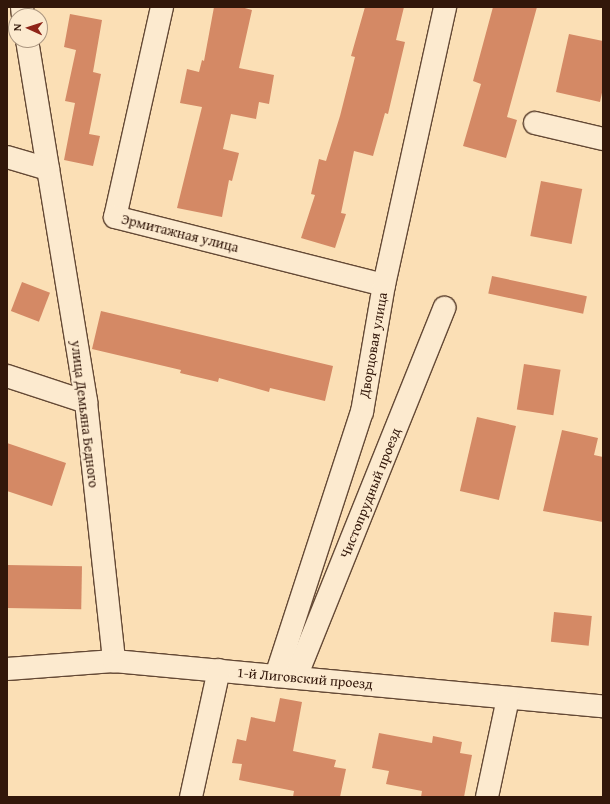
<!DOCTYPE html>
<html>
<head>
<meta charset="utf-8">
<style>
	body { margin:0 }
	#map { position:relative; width:610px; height:804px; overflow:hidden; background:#fbdfb5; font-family:"Gentium Book Plus",serif }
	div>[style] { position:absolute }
	.building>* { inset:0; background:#d48965; transform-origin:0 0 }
	.roads { filter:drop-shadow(1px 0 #644935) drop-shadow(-1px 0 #644935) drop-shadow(0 1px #644935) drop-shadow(0 -1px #644935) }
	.minor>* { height:22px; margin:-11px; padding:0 11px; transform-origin:11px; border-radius:11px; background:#fceacf }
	span { translate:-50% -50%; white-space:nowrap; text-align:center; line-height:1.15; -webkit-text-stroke:3.5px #fceacf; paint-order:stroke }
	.street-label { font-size:14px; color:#32170a }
	.frame { position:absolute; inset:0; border:8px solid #32170a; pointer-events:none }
	.north { position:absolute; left:8px; top:8px; width:40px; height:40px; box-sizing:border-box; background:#fceacf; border:1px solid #ab9680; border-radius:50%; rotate:273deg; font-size:11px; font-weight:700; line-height:16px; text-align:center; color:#32170a }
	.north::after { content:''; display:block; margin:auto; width:14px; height:18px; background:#8f2418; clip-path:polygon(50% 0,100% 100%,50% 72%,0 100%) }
</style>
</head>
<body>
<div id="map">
	<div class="building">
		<div style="clip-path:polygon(214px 7px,241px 7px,252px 10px,239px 68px,274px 75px,269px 104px,259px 102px,256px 119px,231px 114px,223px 149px,239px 153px,232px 181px,229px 180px,222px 217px,177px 208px,202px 107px,180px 103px,187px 69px,199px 72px,202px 60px,204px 61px)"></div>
		<div style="clip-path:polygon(365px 7px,404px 7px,396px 40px,405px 42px,388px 114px,385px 113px,373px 156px,354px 151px,341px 213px,346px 214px,335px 248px,301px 238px,315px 195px,311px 194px,319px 159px,326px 161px,340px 116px,355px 57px,351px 56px)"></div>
		<div style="clip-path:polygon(493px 7px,537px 7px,507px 117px,517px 120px,506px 158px,463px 146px,481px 84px,473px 81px)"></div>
		<div style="clip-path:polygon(70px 14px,102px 20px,93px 72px,101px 74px,89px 134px,100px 136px,93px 166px,64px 160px,75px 103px,65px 101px,76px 50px,64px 47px)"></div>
		<div style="clip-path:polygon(569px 34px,603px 41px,603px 88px,600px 102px,556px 92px)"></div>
		<div style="left:541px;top:181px;width:42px;height:56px;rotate:11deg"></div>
		<div style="left:492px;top:276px;width:97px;height:18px;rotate:12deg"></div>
		<div style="left:22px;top:282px;width:30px;height:31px;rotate:21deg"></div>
		<div style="clip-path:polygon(101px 311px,333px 366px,325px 401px,270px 388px,269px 392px,219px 378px,218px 382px,180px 373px,181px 370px,92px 349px)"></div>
		<div style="left:524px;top:364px;width:37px;height:46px;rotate:9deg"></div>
		<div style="left:477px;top:417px;width:40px;height:76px;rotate:13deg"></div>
		<div style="clip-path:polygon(562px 430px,598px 438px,594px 455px,603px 457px,603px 522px,543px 511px)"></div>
		<div style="clip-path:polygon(7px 443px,66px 463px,52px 506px,7px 491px)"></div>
		<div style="left:7px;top:565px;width:75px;height:43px;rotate:1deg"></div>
		<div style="left:554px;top:612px;width:38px;height:30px;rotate:6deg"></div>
		<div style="clip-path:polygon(280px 698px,302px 702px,293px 751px,336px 760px,334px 767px,346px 769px,340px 797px,293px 797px,294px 791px,239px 780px,242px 764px,232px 763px,237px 739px,246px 741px,251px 717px,275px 722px)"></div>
		<div style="clip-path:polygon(379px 733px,432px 743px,433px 736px,462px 742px,460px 753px,472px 755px,464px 797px,421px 797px,422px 791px,386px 784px,389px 771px,372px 768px)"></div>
	</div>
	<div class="roads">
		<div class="minor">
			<div style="left:22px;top:7px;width:9px;rotate:84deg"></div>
			<div style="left:162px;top:7px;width:215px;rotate:102.6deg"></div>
			<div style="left:115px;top:217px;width:277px;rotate:14.2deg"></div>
			<div style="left:27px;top:40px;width:367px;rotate:80.7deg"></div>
			<div style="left:86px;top:402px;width:261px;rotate:83.8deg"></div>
			<div style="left:535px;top:123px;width:70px;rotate:13.2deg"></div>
			<div style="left:7px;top:157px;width:43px;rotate:16.3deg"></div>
			<div style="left:7px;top:376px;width:83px;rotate:18.2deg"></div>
			<div style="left:7px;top:669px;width:107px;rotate:-4.3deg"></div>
			<div style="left:114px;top:661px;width:491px;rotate:5.3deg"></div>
			<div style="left:276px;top:676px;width:278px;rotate:-72deg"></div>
			<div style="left:362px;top:412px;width:129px;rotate:-80.2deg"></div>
			<div style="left:384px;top:285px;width:285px;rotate:-77.6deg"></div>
			<div style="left:296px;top:677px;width:398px;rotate:-68.1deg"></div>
			<div style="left:191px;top:797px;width:130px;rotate:-77.6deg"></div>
			<div style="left:487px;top:797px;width:101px;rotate:-78deg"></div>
		</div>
	</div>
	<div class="street-label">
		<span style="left:180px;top:233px;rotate:14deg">Эрмитажная улица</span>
		<span style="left:373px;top:345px;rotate:-80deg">Дворцовая улица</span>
		<span style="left:85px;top:414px;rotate:83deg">улица Демьяна Бедного</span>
		<span style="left:370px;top:493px;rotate:-68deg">Чистопрудный проезд</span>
		<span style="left:305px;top:678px;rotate:5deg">1-й Лиговский проезд</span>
	</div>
	<div class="frame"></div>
	<div class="north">N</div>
</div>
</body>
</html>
